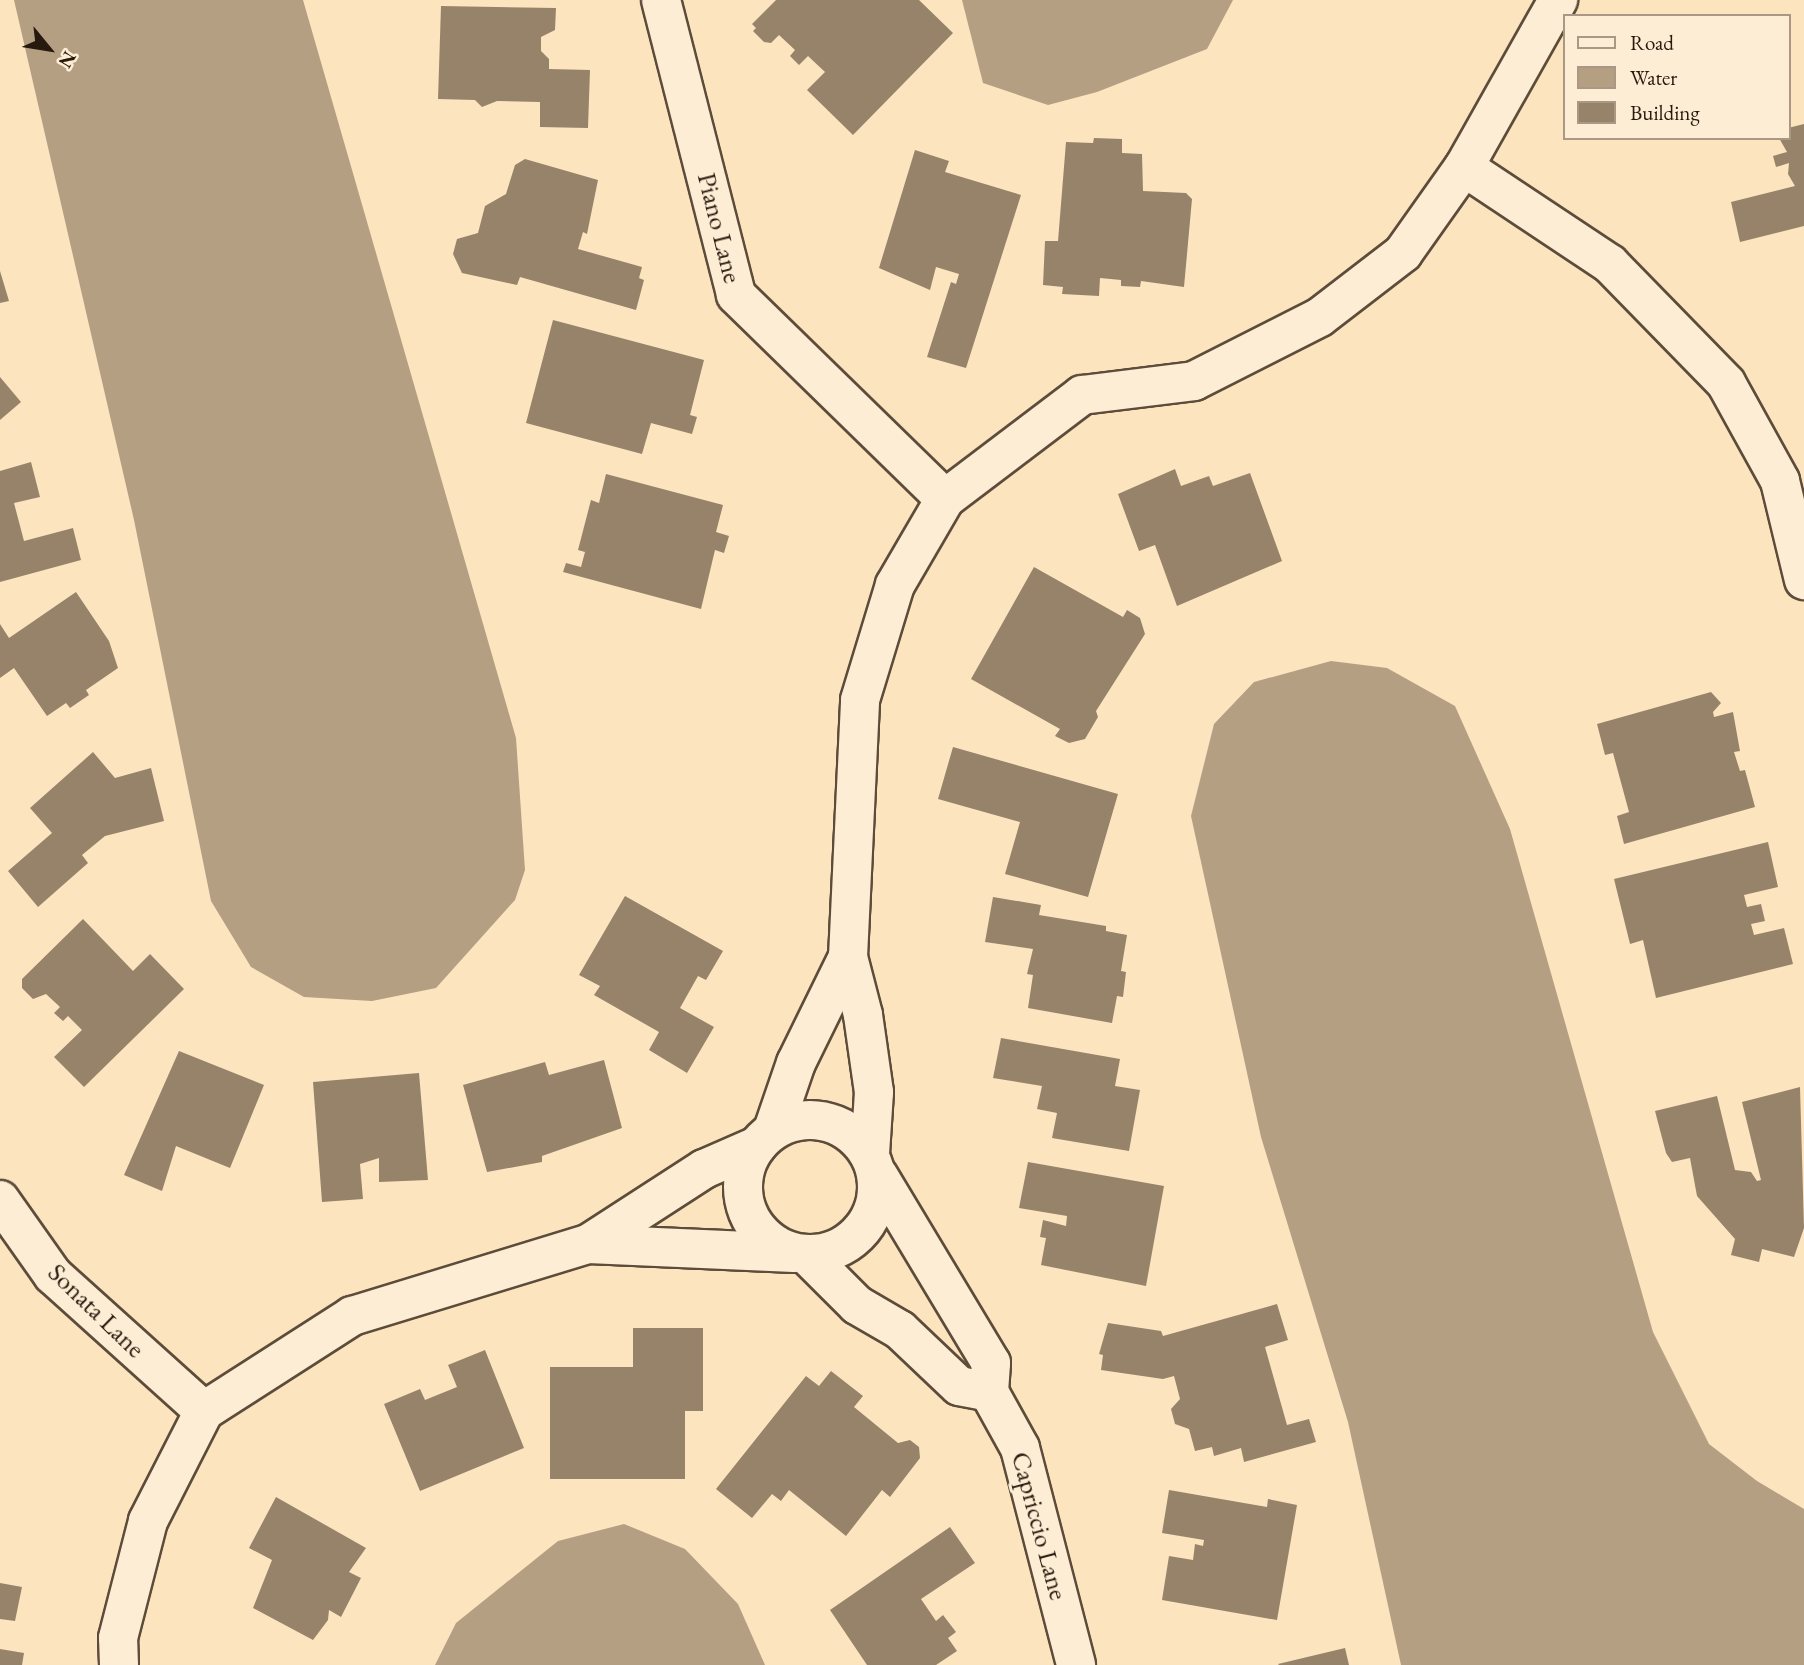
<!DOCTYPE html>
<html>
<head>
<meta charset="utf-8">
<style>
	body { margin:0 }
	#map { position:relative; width:1804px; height:1665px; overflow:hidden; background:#fce4bf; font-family:"EB Garamond",serif }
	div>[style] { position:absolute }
	.water>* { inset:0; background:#b49f83 }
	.building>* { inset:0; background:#96836a }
	.roads { filter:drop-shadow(2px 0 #5d4c3a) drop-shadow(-2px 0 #5d4c3a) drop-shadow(0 2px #5d4c3a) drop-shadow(0 -2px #5d4c3a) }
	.minor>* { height:38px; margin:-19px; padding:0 19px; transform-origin:19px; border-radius:19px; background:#fdedd5 }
	.minor>.ring { margin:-19px; padding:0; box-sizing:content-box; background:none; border:38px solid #fdedd5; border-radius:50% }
	span { translate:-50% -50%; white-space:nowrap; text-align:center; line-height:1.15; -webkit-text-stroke:6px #fdedd5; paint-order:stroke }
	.street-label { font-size:26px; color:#28190e }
	.legend { position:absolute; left:1563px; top:14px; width:228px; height:126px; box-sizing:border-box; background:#fdedd5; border:2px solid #a89885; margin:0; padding:9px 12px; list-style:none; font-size:21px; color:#28190e }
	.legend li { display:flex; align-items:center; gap:14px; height:35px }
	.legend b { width:35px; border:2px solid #a89885 }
	.north { position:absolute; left:14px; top:14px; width:70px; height:70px; -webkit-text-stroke:5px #fdedd5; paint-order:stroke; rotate:120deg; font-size:19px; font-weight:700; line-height:28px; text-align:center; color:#28190e }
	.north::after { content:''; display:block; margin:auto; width:24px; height:32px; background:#28190e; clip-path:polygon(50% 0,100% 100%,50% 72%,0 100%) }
</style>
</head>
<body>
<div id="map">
	<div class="water">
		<div style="clip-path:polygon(14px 0,303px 0,516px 738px,525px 870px,515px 900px,436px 988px,372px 1001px,304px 997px,251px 967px,211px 901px,134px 520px)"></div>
		<div style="clip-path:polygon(962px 0,1233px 0,1207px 49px,1097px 92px,1048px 105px,983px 83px)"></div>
		<div style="clip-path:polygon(1331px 661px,1387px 668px,1455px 706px,1510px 829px,1653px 1332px,1709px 1444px,1757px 1481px,1804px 1509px,1804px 1665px,1401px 1665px,1348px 1422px,1261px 1137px,1191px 816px,1214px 724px,1254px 682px)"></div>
		<div style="clip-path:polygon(624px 1524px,685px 1549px,738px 1604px,765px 1665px,435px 1665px,456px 1623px,558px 1541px)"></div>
	</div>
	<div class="building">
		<div style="clip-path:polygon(776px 0,919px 0,953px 33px,853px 135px,807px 90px,825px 72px,808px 56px,799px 65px,790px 56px,795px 50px,779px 35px,771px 43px,764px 42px,753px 31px,756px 28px,752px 24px)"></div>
		<div style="clip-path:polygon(441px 6px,556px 8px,555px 30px,541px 37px,541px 51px,549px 59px,549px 69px,590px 70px,588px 128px,540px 127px,540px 102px,497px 101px,482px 107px,475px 100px,438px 99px)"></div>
		<div style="clip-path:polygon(1804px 124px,1804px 226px,1740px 242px,1731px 202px,1795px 186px,1788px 174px,1789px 163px,1776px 167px,1773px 156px,1787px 152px,1779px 138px,1788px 138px,1788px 128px)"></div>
		<div style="clip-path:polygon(1094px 138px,1122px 139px,1122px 153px,1142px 154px,1143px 191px,1186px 193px,1192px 199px,1184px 287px,1141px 281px,1140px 287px,1121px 286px,1121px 280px,1100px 278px,1099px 296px,1062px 294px,1063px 287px,1043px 285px,1045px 241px,1058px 241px,1066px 142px,1093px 143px)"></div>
		<div style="clip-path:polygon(915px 150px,949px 161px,945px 172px,1021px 195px,966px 368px,927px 357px,951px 282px,956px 284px,959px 274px,936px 267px,930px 290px,879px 268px)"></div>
		<div style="clip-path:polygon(525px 159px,598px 180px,587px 234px,583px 232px,578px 249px,642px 267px,639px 278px,644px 280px,636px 310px,520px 277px,517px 285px,462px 273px,453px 254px,457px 239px,478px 233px,485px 206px,506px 194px,515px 165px)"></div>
		<div style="clip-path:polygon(0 271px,9px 301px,0 303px)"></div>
		<div style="clip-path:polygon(553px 320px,704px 360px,690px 415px,697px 417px,692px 434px,651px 423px,642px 454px,526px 423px)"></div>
		<div style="clip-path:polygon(0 377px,21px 402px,0 420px)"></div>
		<div style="clip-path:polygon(31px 462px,40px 497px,14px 503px,24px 541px,73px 528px,81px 560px,0 582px,0 471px)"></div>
		<div style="clip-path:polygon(1175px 469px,1181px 486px,1209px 476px,1213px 486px,1250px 473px,1282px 561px,1177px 606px,1155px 545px,1139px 551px,1118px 494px)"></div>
		<div style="clip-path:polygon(606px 474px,723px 505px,716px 532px,729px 536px,724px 553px,715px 550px,701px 609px,563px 572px,566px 563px,581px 567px,585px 552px,578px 550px,591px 500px,599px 503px)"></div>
		<div style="clip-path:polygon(1034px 567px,1123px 617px,1127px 610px,1140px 618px,1145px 634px,1096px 711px,1098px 717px,1085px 739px,1069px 743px,1055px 736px,1060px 729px,971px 679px)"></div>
		<div style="clip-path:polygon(76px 592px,109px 641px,118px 668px,86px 690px,89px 695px,70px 708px,66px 703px,47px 716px,14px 668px,0 678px,0 624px,9px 638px)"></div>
		<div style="clip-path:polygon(1711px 692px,1721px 703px,1713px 712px,1714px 717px,1733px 712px,1740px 751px,1734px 752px,1740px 771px,1745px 770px,1755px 807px,1624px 844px,1617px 816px,1629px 812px,1613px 753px,1605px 755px,1597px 724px)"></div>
		<div style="clip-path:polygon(953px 747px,1118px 794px,1088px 897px,1005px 874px,1020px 822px,938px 799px)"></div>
		<div style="clip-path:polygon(93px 752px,115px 778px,151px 768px,164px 821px,105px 836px,82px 855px,88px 863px,38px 907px,8px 871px,52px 833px,30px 808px)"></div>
		<div style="clip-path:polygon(1768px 842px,1778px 887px,1744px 895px,1747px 907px,1761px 904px,1765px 921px,1751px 924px,1754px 935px,1784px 928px,1793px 964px,1656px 998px,1643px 940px,1630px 944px,1614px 879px)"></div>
		<div style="clip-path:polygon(625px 896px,723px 951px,706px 980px,698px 976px,680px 1008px,714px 1027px,687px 1073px,649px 1050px,659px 1032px,594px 995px,600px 986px,579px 975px)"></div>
		<div style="clip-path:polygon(993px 897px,1041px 905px,1039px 915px,1106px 926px,1106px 931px,1127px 935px,1121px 971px,1126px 972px,1123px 997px,1117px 996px,1112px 1023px,1028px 1008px,1033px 975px,1027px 974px,1033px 949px,985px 942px)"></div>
		<div style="clip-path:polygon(83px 919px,133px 971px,150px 954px,184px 989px,84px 1087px,54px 1057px,82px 1030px,68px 1016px,63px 1021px,54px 1013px,60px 1007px,46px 994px,33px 999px,22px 988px,22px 979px)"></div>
		<div style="clip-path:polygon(1001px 1038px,1120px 1059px,1115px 1086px,1140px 1090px,1129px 1151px,1052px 1138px,1057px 1113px,1037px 1109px,1042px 1086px,993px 1078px)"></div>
		<div style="clip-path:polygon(179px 1051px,264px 1085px,230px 1168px,176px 1146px,162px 1191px,124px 1175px)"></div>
		<div style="clip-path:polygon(604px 1060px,622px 1128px,542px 1156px,542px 1162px,487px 1172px,463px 1085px,545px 1062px,549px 1075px)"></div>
		<div style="clip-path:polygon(419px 1073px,428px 1180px,379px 1182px,379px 1158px,360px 1164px,363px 1199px,322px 1202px,313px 1082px)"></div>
		<div style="clip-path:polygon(1800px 1087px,1804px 1228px,1794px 1257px,1762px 1249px,1759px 1262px,1731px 1255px,1735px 1239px,1697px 1196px,1690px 1158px,1672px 1162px,1666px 1153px,1655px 1111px,1717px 1096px,1735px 1170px,1751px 1172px,1757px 1181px,1761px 1180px,1742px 1102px)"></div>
		<div style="clip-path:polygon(1028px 1162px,1164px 1186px,1146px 1286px,1041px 1265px,1046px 1238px,1040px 1237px,1043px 1220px,1066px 1226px,1067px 1216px,1019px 1208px)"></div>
		<div style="clip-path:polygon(1277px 1304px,1288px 1340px,1265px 1347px,1287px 1425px,1309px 1419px,1316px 1442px,1244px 1462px,1241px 1448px,1214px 1456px,1212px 1447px,1195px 1451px,1189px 1429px,1175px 1424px,1171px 1409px,1180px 1399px,1174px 1376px,1163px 1379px,1101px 1370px,1103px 1355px,1099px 1354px,1108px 1323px,1161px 1331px,1163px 1336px)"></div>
		<div style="clip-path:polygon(633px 1328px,703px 1328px,703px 1411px,685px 1411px,685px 1479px,550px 1479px,550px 1367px,633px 1367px)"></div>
		<div style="clip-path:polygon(485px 1350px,524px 1448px,420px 1491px,384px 1404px,420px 1389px,425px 1400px,457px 1387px,448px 1365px)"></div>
		<div style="clip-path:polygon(831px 1371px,863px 1396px,854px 1407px,898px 1443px,910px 1440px,919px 1447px,920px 1458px,890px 1497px,882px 1490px,846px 1536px,789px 1490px,781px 1501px,772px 1494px,752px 1518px,716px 1489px,806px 1376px,819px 1386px)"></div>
		<div style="clip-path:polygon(1169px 1490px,1267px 1507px,1268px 1499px,1297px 1505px,1277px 1620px,1162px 1600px,1169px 1556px,1193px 1560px,1195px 1544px,1203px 1546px,1204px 1540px,1162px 1533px)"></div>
		<div style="clip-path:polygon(276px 1497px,366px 1548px,349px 1572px,361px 1578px,341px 1617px,329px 1610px,328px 1620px,313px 1640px,253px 1608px,272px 1560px,249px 1548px)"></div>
		<div style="clip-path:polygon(950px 1527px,975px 1563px,921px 1599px,936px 1621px,943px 1615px,956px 1632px,948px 1638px,957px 1651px,936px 1665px,867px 1665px,830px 1610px)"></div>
		<div style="clip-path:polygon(0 1583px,22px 1587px,15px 1621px,0 1619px)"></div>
		<div style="clip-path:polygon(1345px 1648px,1349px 1665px,1279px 1665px,1278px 1664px)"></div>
		<div style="clip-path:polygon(0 1649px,24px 1653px,22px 1665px,0 1665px)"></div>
	</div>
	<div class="roads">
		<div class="minor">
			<div style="left:661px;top:0;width:304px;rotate:75.7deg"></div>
			<div style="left:736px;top:295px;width:292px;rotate:44.3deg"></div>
			<div style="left:1464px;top:167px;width:175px;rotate:33.6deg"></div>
			<div style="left:1610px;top:264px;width:166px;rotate:45.7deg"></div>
			<div style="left:1726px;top:383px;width:112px;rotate:61.1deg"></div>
			<div style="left:1780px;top:481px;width:102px;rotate:76.4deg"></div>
			<div style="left:848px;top:957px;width:257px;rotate:-87.3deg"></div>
			<div style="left:860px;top:700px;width:120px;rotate:-73.1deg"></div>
			<div style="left:895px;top:585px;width:99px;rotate:-59.8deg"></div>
			<div style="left:945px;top:499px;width:172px;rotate:-37.2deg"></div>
			<div style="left:1082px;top:395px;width:113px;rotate:-7.1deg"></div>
			<div style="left:1194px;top:381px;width:141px;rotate:-26.9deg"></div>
			<div style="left:1320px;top:317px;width:105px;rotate:-37.6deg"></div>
			<div style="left:1403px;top:253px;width:105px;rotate:-54.7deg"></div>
			<div style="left:1464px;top:167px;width:192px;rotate:-60.6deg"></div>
			<div class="ring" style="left:743px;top:1120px;width:96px;height:96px"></div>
			<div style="left:773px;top:1130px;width:71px;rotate:-71.1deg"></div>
			<div style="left:796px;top:1063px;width:118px;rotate:-63.9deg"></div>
			<div style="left:848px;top:957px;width:60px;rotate:75.5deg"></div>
			<div style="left:863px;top:1015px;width:78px;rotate:81.9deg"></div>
			<div style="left:874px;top:1092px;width:62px;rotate:93.7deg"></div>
			<div style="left:757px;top:1146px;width:58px;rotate:156.5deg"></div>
			<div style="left:704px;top:1169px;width:138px;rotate:147.1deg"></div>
			<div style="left:588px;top:1244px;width:206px;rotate:2.5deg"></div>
			<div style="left:0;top:1200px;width:92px;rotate:54.8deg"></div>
			<div style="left:53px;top:1275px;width:203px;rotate:42deg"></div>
			<div style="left:806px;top:1254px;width:72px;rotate:45deg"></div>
			<div style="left:857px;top:1305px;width:50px;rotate:30.2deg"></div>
			<div style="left:900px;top:1330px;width:81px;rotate:43.5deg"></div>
			<div style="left:959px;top:1386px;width:31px;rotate:11deg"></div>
			<div style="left:989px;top:1392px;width:29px;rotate:-86deg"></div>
			<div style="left:991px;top:1363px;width:219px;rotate:-121deg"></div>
			<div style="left:989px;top:1392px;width:64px;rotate:61deg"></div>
			<div style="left:1020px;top:1448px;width:224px;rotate:75.5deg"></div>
			<div style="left:119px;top:1665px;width:27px;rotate:-92deg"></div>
			<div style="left:118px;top:1638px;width:121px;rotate:-75.6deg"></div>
			<div style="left:148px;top:1521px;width:123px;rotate:-63deg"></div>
			<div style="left:204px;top:1411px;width:176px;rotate:-32.7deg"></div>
			<div style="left:352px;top:1316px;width:247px;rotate:-17deg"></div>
		</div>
	</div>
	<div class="street-label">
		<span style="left:719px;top:228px;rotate:76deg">Piano Lane</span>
		<span style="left:96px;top:1311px;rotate:44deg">Sonata Lane</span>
		<span style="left:1039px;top:1526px;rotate:75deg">Capriccio Lane</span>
	</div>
	<ul class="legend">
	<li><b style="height:9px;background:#fdedd5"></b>Road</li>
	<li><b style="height:19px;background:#b49f83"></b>Water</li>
	<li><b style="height:19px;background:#96836a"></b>Building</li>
	</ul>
	<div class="north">N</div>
</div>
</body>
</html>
